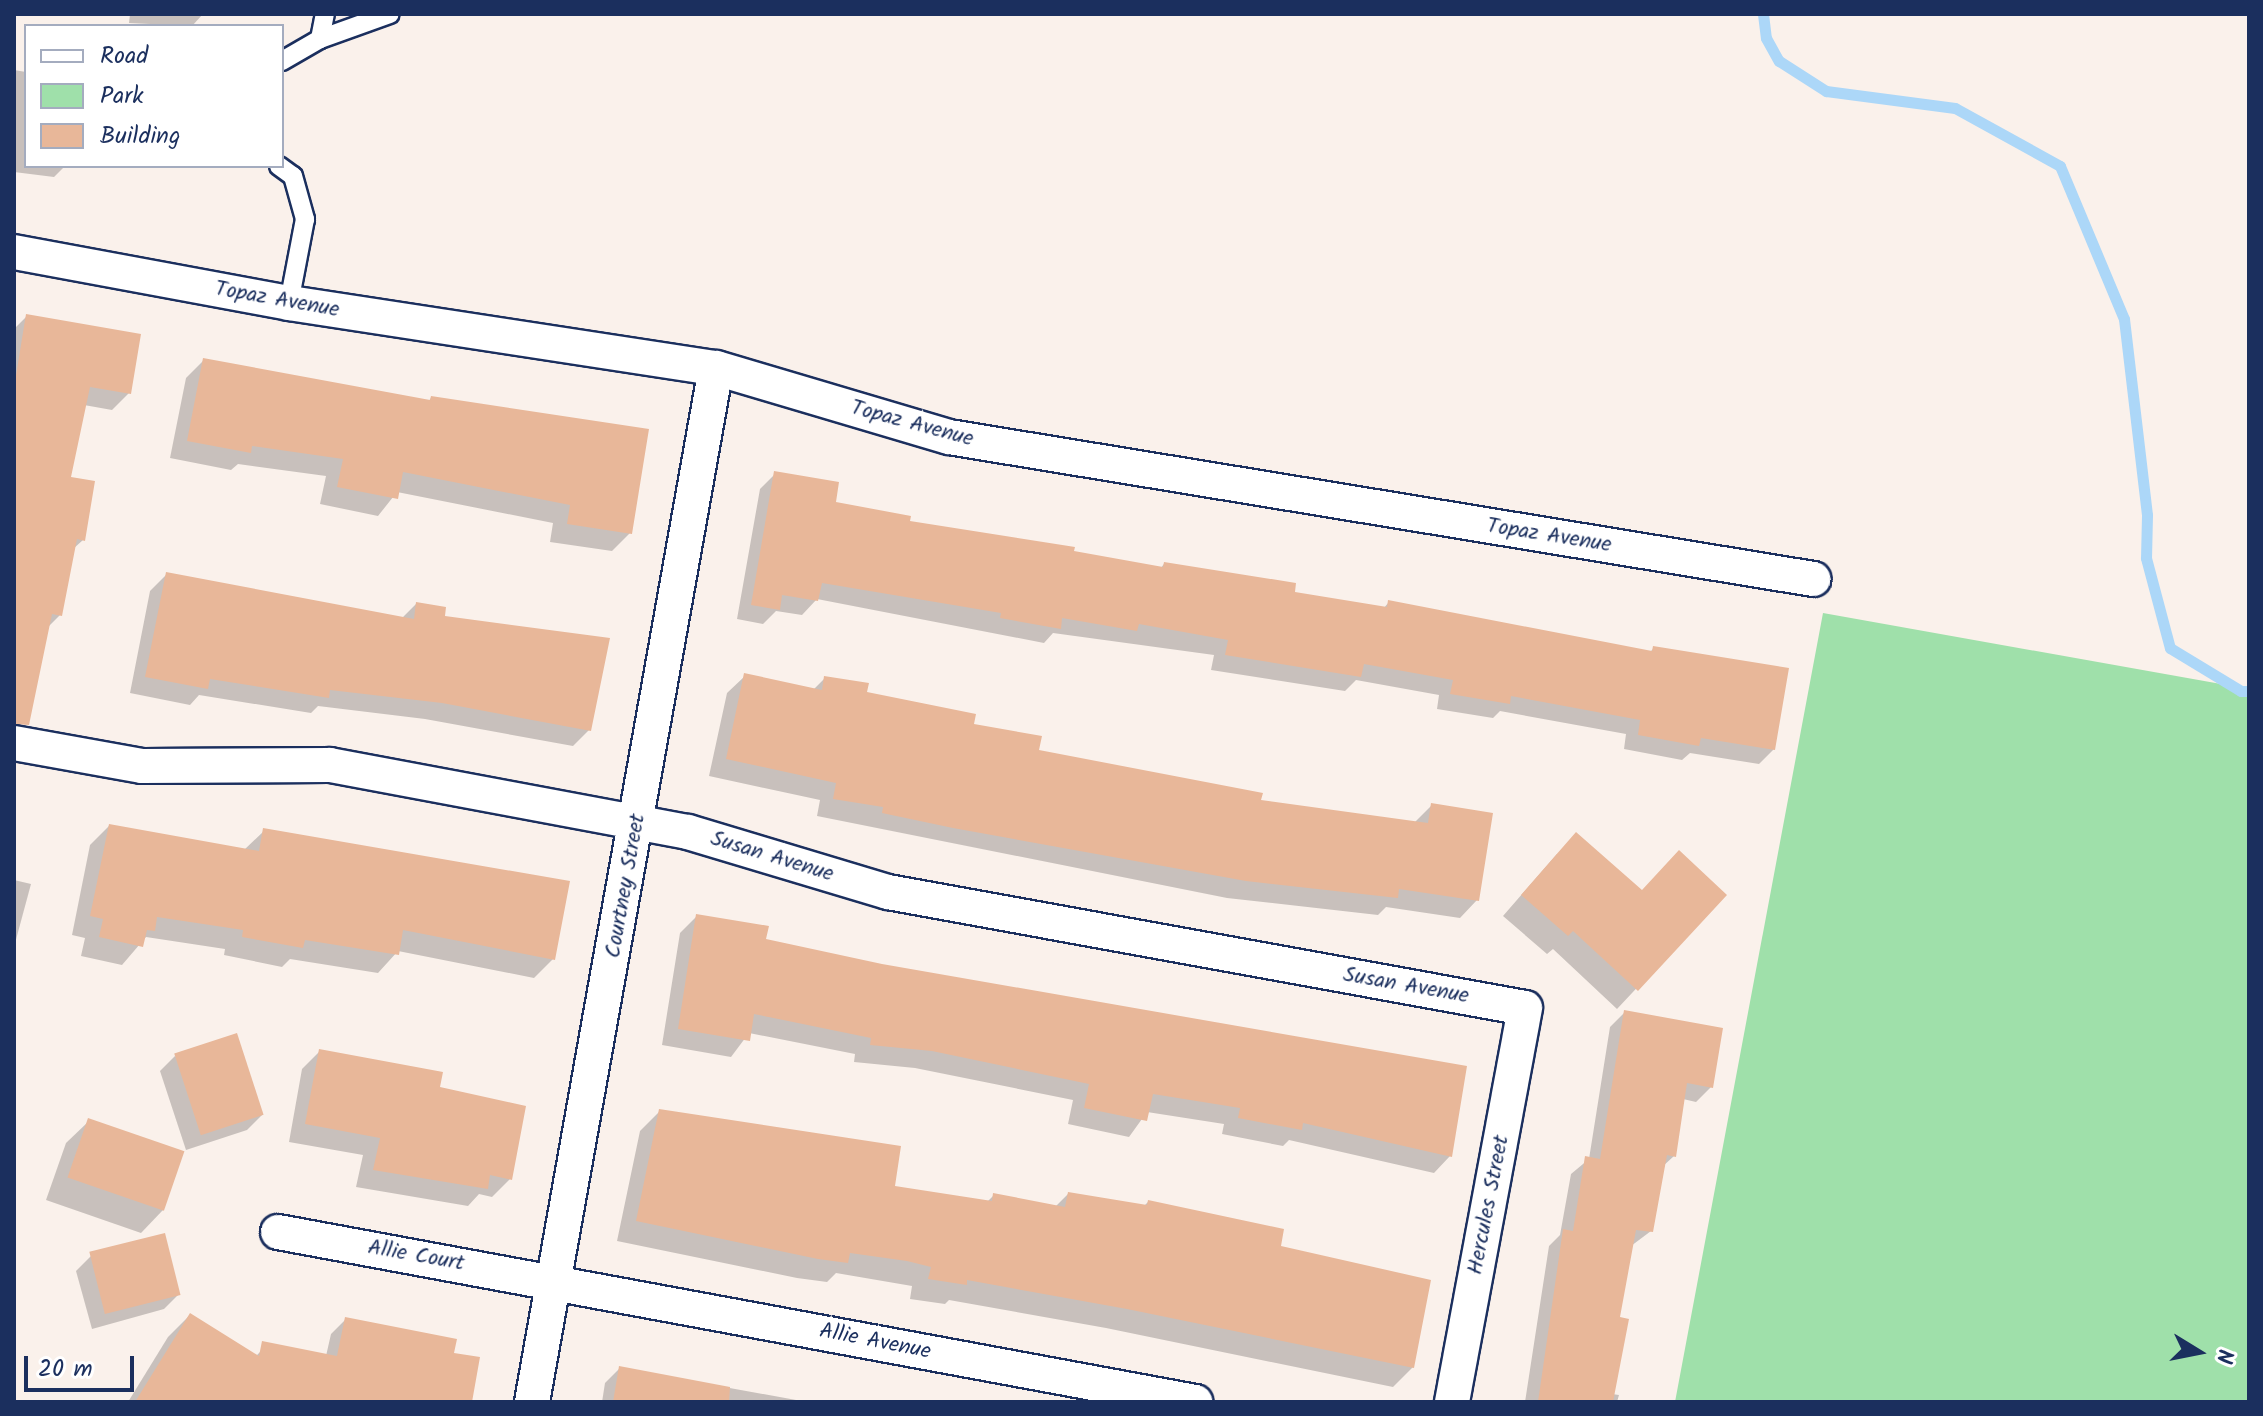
<!DOCTYPE html>
<html>
<head>
<meta charset="utf-8">
<style>
	body { margin:0 }
	#map { position:relative; width:2263px; height:1416px; overflow:hidden; background:#faf1eb; font-family:Kalam,sans-serif }
	div>[style] { position:absolute }
	.green>* { inset:0; background:#9fe0aa }
	.shadow>* { inset:0; background:#0003 }
	.stream>* { height:11px; margin:-5.5px; padding:0 5.5px; transform-origin:5.5px; border-radius:5.5px; background:#acd7f8 }
	.building>* { inset:0; background:#e8b799; transform-origin:0 0 }
	.roads { filter:drop-shadow(2px 0 #1b2f5e) drop-shadow(-2px 0 #1b2f5e) drop-shadow(0 2px #1b2f5e) drop-shadow(0 -2px #1b2f5e) }
	.service>* { height:18px; margin:-9px; padding:0 9px; transform-origin:9px; border-radius:9px; background:#fff }
	.minor>* { height:34px; margin:-17px; padding:0 17px; transform-origin:17px; border-radius:17px; background:#fff }
	span { translate:-50% -50%; white-space:nowrap; text-align:center; line-height:1.15; -webkit-text-stroke:6px #fff; paint-order:stroke }
	.street-label { font-size:22px; color:#1b2f5e }
	.frame { position:absolute; inset:0; border:16px solid #1b2f5e; pointer-events:none }
	.legend { position:absolute; left:24px; top:24px; width:260px; height:144px; box-sizing:border-box; background:#fff; border:2px solid #a4acbf; margin:0; padding:10px 14px; list-style:none; font-size:24px; color:#1b2f5e }
	.legend li { display:flex; align-items:center; gap:16px; height:40px }
	.legend b { width:40px; border:2px solid #a4acbf }
	.north { position:absolute; left:2159px; top:1312px; width:80px; height:80px; -webkit-text-stroke:6px #fff; paint-order:stroke; rotate:100deg; font-size:22px; font-weight:700; line-height:32px; text-align:center; color:#1b2f5e }
	.north::after { content:''; display:block; margin:auto; width:28px; height:36px; background:#1b2f5e; clip-path:polygon(50% 0,100% 100%,50% 72%,0 100%) }
	.scale { position:absolute; left:24px; top:1356px; width:110px; height:36px; box-sizing:border-box; border:4px solid #1b2f5e; border-top:0; padding-left:10px; font-size:24px; line-height:28px; white-space:nowrap; color:#1b2f5e; -webkit-text-stroke:6px #fff; paint-order:stroke }
</style>
</head>
<body>
<div id="map">
	<div class="green">
		<div style="clip-path:polygon(1823px 613px,2249px 689px,2249px 1402px,1675px 1402px)"></div>
	</div>
	<div class="shadow">
		<div style="clip-path:polygon(130px 14px,203px 14px,192px 26px,129px 23px)"></div>
		<div style="clip-path:polygon(14px 70px,26px 72px,26px 166px,65px 166px,54px 177px,14px 172px)"></div>
		<div style="clip-path:polygon(27px 316px,129px 393px,112px 410px,84px 405px,69px 478px,83px 540px,73px 549px,60px 615px,48px 627px,14px 703px,14px 329px)"></div>
		<div style="clip-path:polygon(204px 360px,428px 402px,431px 398px,630px 533px,612px 551px,550px 542px,553px 523px,397px 492px,378px 516px,320px 504px,326px 476px,238px 464px,231px 470px,170px 458px,186px 378px)"></div>
		<div style="clip-path:polygon(775px 474px,833px 504px,908px 522px,1160px 569px,1164px 564px,1293px 593px,1383px 609px,1389px 602px,1649px 653px,1654px 648px,1774px 749px,1759px 764px,1690px 753px,1682px 760px,1624px 749px,1626px 734px,1500px 711px,1493px 718px,1437px 709px,1439px 695px,1356px 680px,1345px 691px,1211px 670px,1214px 655px,1053px 633px,1044px 643px,817px 599px,802px 615px,776px 611px,763px 624px,737px 619px,760px 489px)"></div>
		<div style="clip-path:polygon(166px 575px,401px 619px,416px 604px,443px 617px,589px 730px,573px 746px,425px 719px,318px 706px,311px 713px,199px 695px,190px 705px,130px 693px,150px 591px)"></div>
		<div style="clip-path:polygon(745px 676px,813px 690px,825px 678px,1037px 752px,1259px 802px,1414px 823px,1432px 805px,1477px 900px,1460px 918px,1386px 907px,1378px 915px,1227px 898px,817px 816px,820px 800px,709px 776px,727px 693px)"></div>
		<div style="clip-path:polygon(109px 826px,244px 850px,264px 831px,553px 959px,534px 978px,398px 951px,378px 973px,290px 959px,282px 967px,224px 955px,225px 949px,146px 937px,122px 965px,81px 956px,85px 938px,72px 935px,90px 845px)"></div>
		<div style="clip-path:polygon(1557px 854px,1641px 892px,1724px 895px,1617px 1009px,1553px 949px,1547px 954px,1503px 916px)"></div>
		<div style="clip-path:polygon(14px 880px,31px 884px,14px 947px)"></div>
		<div style="clip-path:polygon(697px 916px,764px 941px,1450px 1156px,1434px 1173px,1289px 1140px,1283px 1146px,1222px 1134px,1224px 1124px,1147px 1112px,1129px 1137px,1068px 1124px,1073px 1100px,915px 1068px,854px 1062px,855px 1054px,749px 1033px,731px 1057px,662px 1045px,680px 933px)"></div>
		<div style="clip-path:polygon(1625px 1012px,1711px 1087px,1696px 1102px,1683px 1099px,1674px 1156px,1662px 1167px,1651px 1231px,1631px 1246px,1618px 1319px,1612px 1394px,1619px 1395px,1617px 1402px,1525px 1402px,1549px 1246px,1560px 1235px,1571px 1174px,1589px 1159px,1610px 1027px)"></div>
		<div style="clip-path:polygon(320px 1051px,438px 1089px,510px 1179px,492px 1197px,479px 1194px,468px 1206px,356px 1187px,363px 1155px,289px 1142px,302px 1069px)"></div>
		<div style="clip-path:polygon(175px 1056px,262px 1115px,247px 1130px,186px 1150px,160px 1071px)"></div>
		<div style="clip-path:polygon(660px 1111px,892px 1188px,987px 1202px,994px 1195px,1055px 1207px,1068px 1194px,1144px 1206px,1148px 1202px,1278px 1248px,1413px 1367px,1393px 1387px,1106px 1328px,949px 1300px,945px 1304px,910px 1299px,912px 1286px,836px 1273px,827px 1282px,797px 1278px,617px 1241px,640px 1131px)"></div>
		<div style="clip-path:polygon(89px 1121px,163px 1210px,141px 1233px,46px 1200px,66px 1143px)"></div>
		<div style="clip-path:polygon(91px 1256px,179px 1294px,164px 1309px,92px 1329px,76px 1271px)"></div>
		<div style="clip-path:polygon(190px 1315px,206px 1402px,128px 1402px,168px 1337px)"></div>
		<div style="clip-path:polygon(346px 1319px,452px 1354px,470px 1402px,244px 1402px,253px 1359px,268px 1344px,326px 1356px,331px 1334px)"></div>
		<div style="clip-path:polygon(620px 1368px,807px 1402px,602px 1402px,605px 1383px)"></div>
	</div>
	<div class="stream">
		<div style="left:1763px;top:14px;width:24px;rotate:83deg"></div>
		<div style="left:1766px;top:38px;width:26px;rotate:61deg"></div>
		<div style="left:1779px;top:61px;width:56px;rotate:32.6deg"></div>
		<div style="left:1826px;top:91px;width:130px;rotate:7.5deg"></div>
		<div style="left:1955px;top:108px;width:120px;rotate:28.9deg"></div>
		<div style="left:2060px;top:166px;width:166px;rotate:67.3deg"></div>
		<div style="left:2124px;top:319px;width:197px;rotate:83.3deg"></div>
		<div style="left:2147px;top:515px;width:43px;rotate:91.3deg"></div>
		<div style="left:2146px;top:558px;width:93px;rotate:75.1deg"></div>
		<div style="left:2170px;top:648px;width:83px;rotate:31.2deg"></div>
		<div style="left:2241px;top:691px;width:8px"></div>
	</div>
	<div class="building">
		<div style="clip-path:polygon(26px 314px,141px 334px,131px 394px,90px 387px,71px 477px,95px 481px,85px 541px,77px 539px,62px 616px,52px 614px,29px 725px,14px 724px,14px 388px)"></div>
		<div style="clip-path:polygon(203px 358px,430px 400px,431px 396px,649px 429px,632px 534px,567px 524px,570px 505px,403px 472px,398px 499px,337px 487px,343px 459px,252px 446px,251px 453px,187px 441px)"></div>
		<div style="clip-path:polygon(774px 471px,839px 482px,836px 502px,911px 516px,910px 521px,1075px 547px,1074px 551px,1163px 567px,1164px 562px,1296px 583px,1295px 592px,1387px 607px,1388px 600px,1652px 651px,1653px 646px,1789px 668px,1775px 750px,1701px 738px,1699px 746px,1638px 735px,1640px 720px,1511px 696px,1510px 704px,1450px 694px,1453px 680px,1364px 664px,1361px 677px,1225px 655px,1228px 640px,1139px 624px,1137px 631px,1062px 618px,1061px 629px,1000px 618px,1001px 613px,822px 583px,818px 601px,782px 595px,780px 610px,751px 605px)"></div>
		<div style="clip-path:polygon(166px 572px,414px 619px,416px 602px,446px 607px,445px 616px,610px 638px,591px 731px,442px 703px,330px 690px,329px 698px,210px 679px,208px 689px,145px 677px)"></div>
		<div style="clip-path:polygon(744px 673px,822px 690px,824px 676px,869px 683px,867px 692px,976px 714px,974px 724px,1042px 736px,1039px 750px,1263px 793px,1261px 800px,1428px 823px,1431px 803px,1493px 813px,1479px 901px,1399px 889px,1398px 898px,1246px 881px,953px 828px,882px 813px,883px 807px,833px 799px,836px 783px,726px 759px)"></div>
		<div style="clip-path:polygon(109px 824px,259px 851px,263px 828px,570px 881px,555px 960px,403px 930px,399px 955px,305px 940px,303px 948px,242px 937px,243px 930px,157px 917px,155px 931px,147px 930px,143px 947px,99px 937px,103px 919px,90px 916px)"></div>
		<div style="clip-path:polygon(1576px 832px,1642px 890px,1679px 850px,1727px 895px,1638px 991px,1573px 931px,1568px 936px,1521px 895px)"></div>
		<div style="clip-path:polygon(696px 914px,769px 926px,766px 939px,882px 964px,1467px 1066px,1452px 1157px,1303px 1123px,1302px 1130px,1238px 1118px,1240px 1108px,1153px 1094px,1147px 1121px,1084px 1108px,1089px 1084px,932px 1051px,870px 1045px,871px 1038px,754px 1014px,750px 1041px,678px 1029px)"></div>
		<div style="clip-path:polygon(1624px 1010px,1723px 1028px,1713px 1088px,1687px 1083px,1676px 1157px,1667px 1155px,1653px 1232px,1636px 1230px,1620px 1317px,1629px 1319px,1613px 1402px,1538px 1402px,1563px 1229px,1573px 1231px,1585px 1156px,1600px 1159px)"></div>
		<div style="left:237px;top:1033px;width:86px;height:66px;rotate:72deg"></div>
		<div style="clip-path:polygon(319px 1049px,443px 1072px,440px 1087px,526px 1106px,512px 1180px,490px 1175px,488px 1189px,373px 1170px,380px 1138px,305px 1124px)"></div>
		<div style="clip-path:polygon(659px 1109px,901px 1146px,895px 1186px,992px 1201px,993px 1193px,1065px 1207px,1068px 1192px,1147px 1205px,1148px 1200px,1284px 1229px,1281px 1246px,1431px 1280px,1414px 1368px,1127px 1309px,967px 1280px,967px 1285px,928px 1279px,931px 1267px,907px 1261px,850px 1253px,848px 1263px,818px 1259px,636px 1221px)"></div>
		<div style="left:88px;top:1118px;width:102px;height:63px;rotate:19deg"></div>
		<div style="left:165px;top:1233px;width:64px;height:78px;rotate:76deg"></div>
		<div style="clip-path:polygon(190px 1313px,259px 1356px,262px 1341px,337px 1356px,345px 1317px,457px 1339px,454px 1353px,480px 1357px,472px 1402px,135px 1402px)"></div>
		<div style="clip-path:polygon(619px 1366px,730px 1387px,729px 1402px,613px 1402px)"></div>
	</div>
	<div class="roads">
		<div class="service">
			<div style="left:320px;top:39px;width:25px;rotate:-79deg"></div>
			<div style="left:282px;top:61px;width:44px;rotate:-30.1deg"></div>
			<div style="left:320px;top:39px;width:74px;rotate:-19.7deg"></div>
			<div style="left:279px;top:166px;width:17px;rotate:36deg"></div>
			<div style="left:293px;top:176px;width:45px;rotate:74.4deg"></div>
			<div style="left:305px;top:219px;width:86px;rotate:100.8deg"></div>
		</div>
		<div class="minor">
			<div style="left:14px;top:252px;width:280px;rotate:10.5deg"></div>
			<div style="left:289px;top:303px;width:432px;rotate:8.7deg"></div>
			<div style="left:716px;top:368px;width:243px;rotate:16.5deg"></div>
			<div style="left:949px;top:437px;width:876px;rotate:9.33deg"></div>
			<div style="left:14px;top:743px;width:130px;rotate:10.2deg"></div>
			<div style="left:142px;top:766px;width:188px;rotate:-0.3deg"></div>
			<div style="left:330px;top:765px;width:364px;rotate:10.6deg"></div>
			<div style="left:688px;top:832px;width:209px;rotate:16.7deg"></div>
			<div style="left:888px;top:892px;width:647px;rotate:10.32deg"></div>
			<div style="left:1525px;top:1008px;width:401px;rotate:100.5deg"></div>
			<div style="left:278px;top:1232px;width:933px;rotate:10.5deg"></div>
			<div style="left:532px;top:1402px;width:1050px;rotate:-79.91deg"></div>
		</div>
	</div>
	<div class="street-label">
		<span style="left:277px;top:300px;rotate:10deg">Topaz Avenue</span>
		<span style="left:912px;top:424px;rotate:15deg">Topaz Avenue</span>
		<span style="left:1549px;top:536px;rotate:9deg">Topaz Avenue</span>
		<span style="left:772px;top:857px;rotate:17deg">Susan Avenue</span>
		<span style="left:626px;top:886px;rotate:-80deg">Courtney Street</span>
		<span style="left:1406px;top:986px;rotate:10deg">Susan Avenue</span>
		<span style="left:1489px;top:1205px;rotate:-79deg">Hercules Street</span>
		<span style="left:416px;top:1256px;rotate:10deg">Allie Court</span>
		<span style="left:875px;top:1342px;rotate:11deg">Allie Avenue</span>
	</div>
	<div class="frame"></div>
	<ul class="legend">
	<li><b style="height:10px;background:#fff"></b>Road</li>
	<li><b style="height:22px;background:#9fe0aa"></b>Park</li>
	<li><b style="height:22px;background:#e8b799"></b>Building</li>
	</ul>
	<div class="north">N</div>
	<div class="scale">20 m</div>
</div>
</body>
</html>
